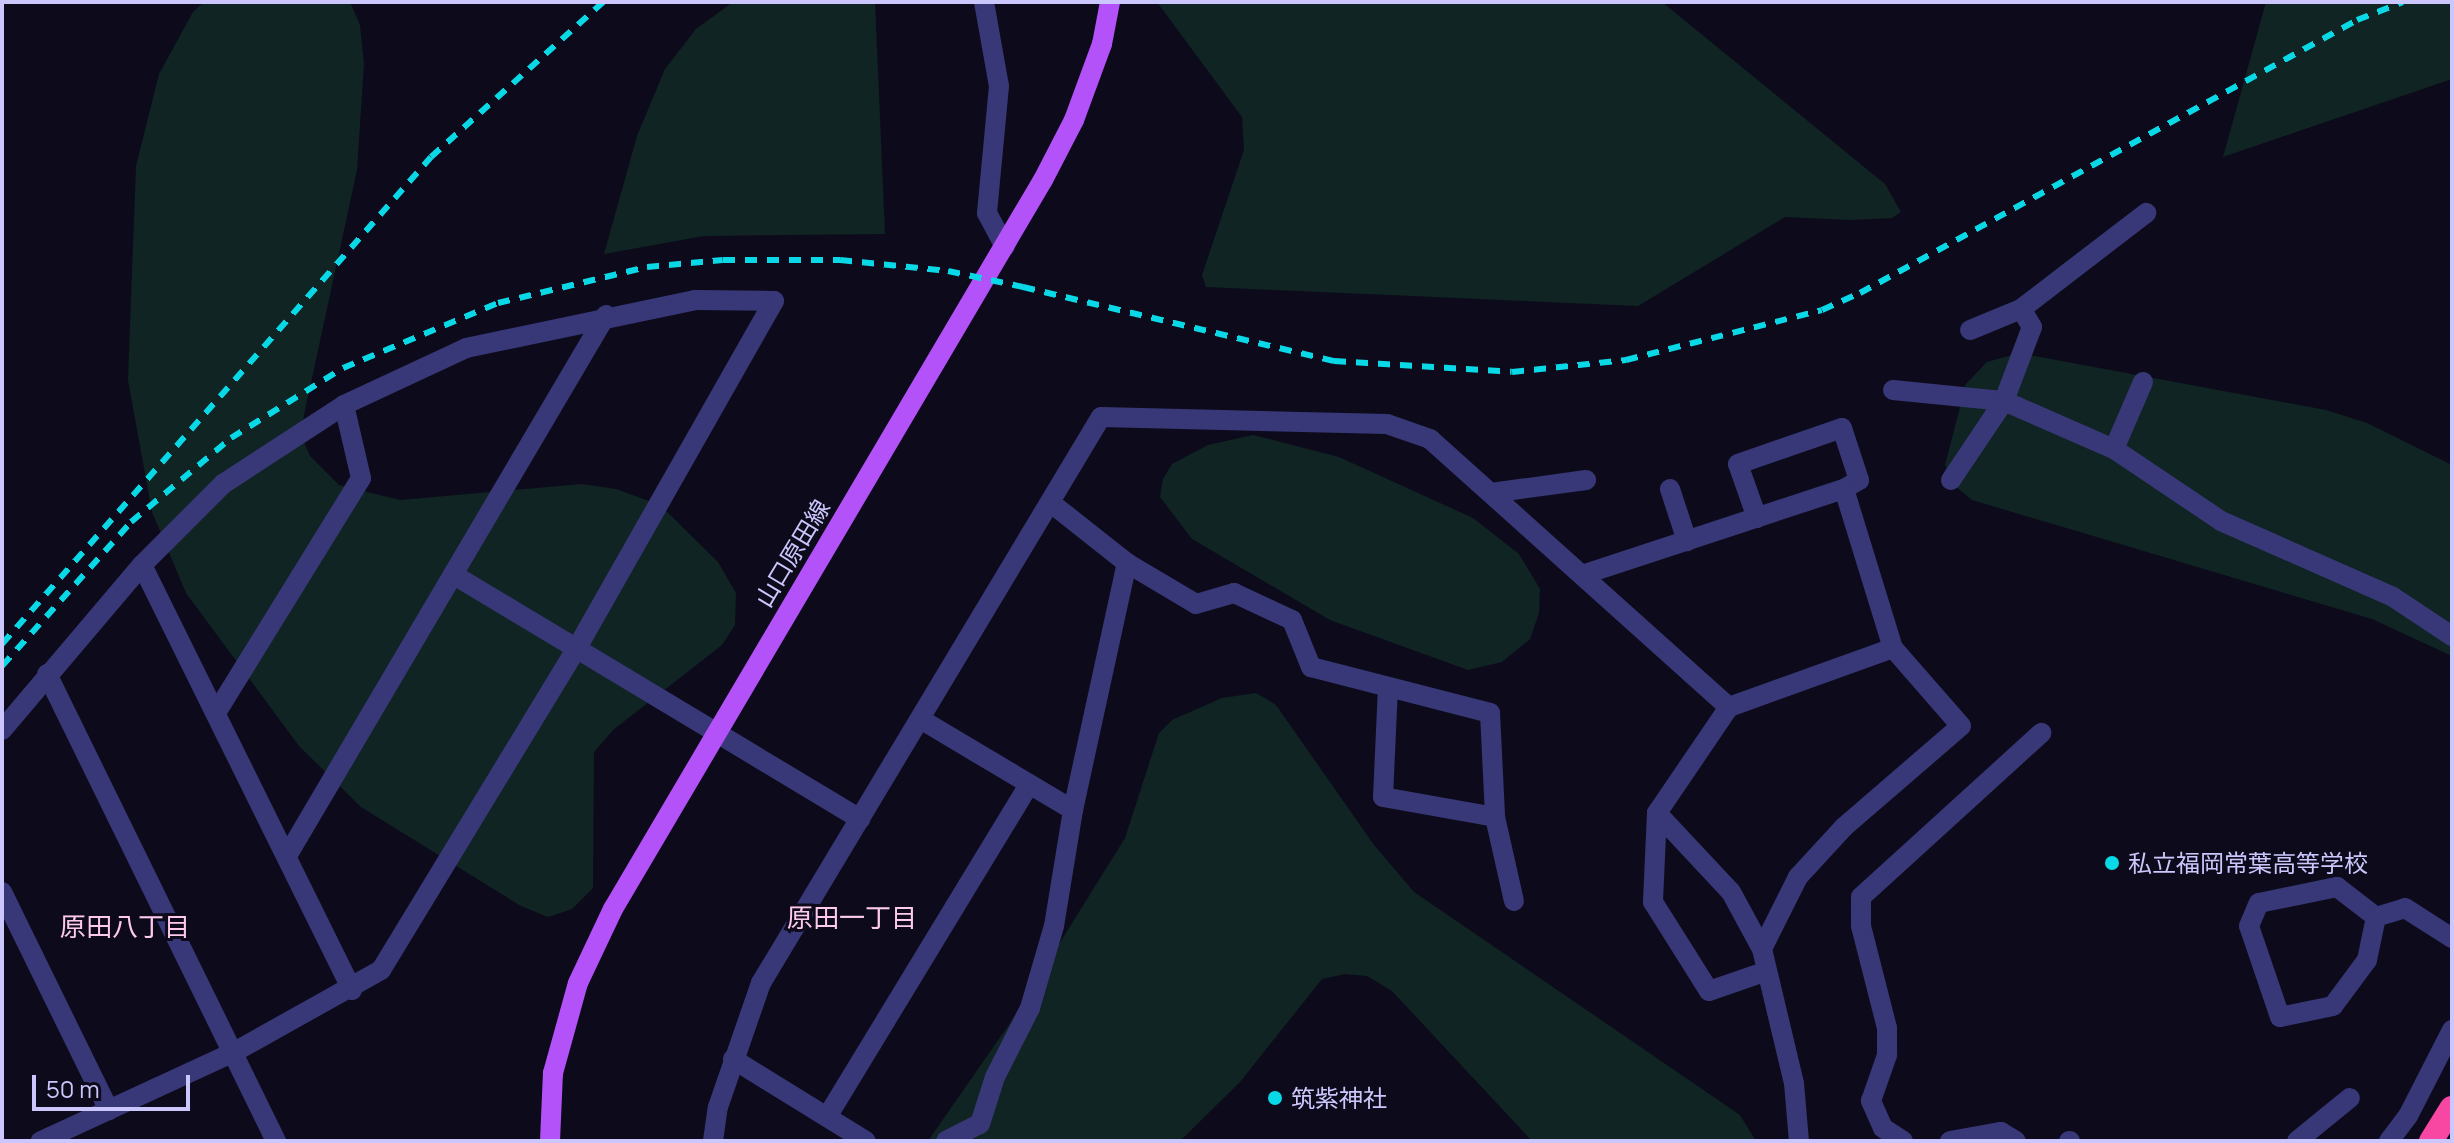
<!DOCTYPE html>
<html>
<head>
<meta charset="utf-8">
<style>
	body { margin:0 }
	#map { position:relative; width:2454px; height:1143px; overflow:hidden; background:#0d0b1b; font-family:Manrope,"Noto Sans JP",sans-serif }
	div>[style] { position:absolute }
	.green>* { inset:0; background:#0f2423 }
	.minor>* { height:20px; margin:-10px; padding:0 10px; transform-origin:10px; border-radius:10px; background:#383878 }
	.major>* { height:20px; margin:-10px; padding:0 10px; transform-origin:10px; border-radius:10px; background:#b452f9 }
	.highway>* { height:24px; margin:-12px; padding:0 12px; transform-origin:12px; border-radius:12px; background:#f847a2 }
	.rail>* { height:6px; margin-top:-3px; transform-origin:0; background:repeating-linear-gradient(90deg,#09d9e7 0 12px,transparent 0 22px) }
	.dots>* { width:22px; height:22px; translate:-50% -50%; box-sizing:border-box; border:4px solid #0d0b1b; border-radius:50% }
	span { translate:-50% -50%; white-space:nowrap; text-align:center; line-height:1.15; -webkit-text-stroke:6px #0d0b1b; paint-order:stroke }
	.street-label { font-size:24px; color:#cbc7fd }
	.poi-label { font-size:24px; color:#cbc7fd }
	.left { translate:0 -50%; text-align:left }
	.neighbourhood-label { font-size:26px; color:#fdc9ec }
	.frame { position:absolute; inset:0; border:4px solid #cbc7fd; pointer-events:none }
	.scale { position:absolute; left:32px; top:1075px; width:158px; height:36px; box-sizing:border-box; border:4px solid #cbc7fd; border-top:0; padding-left:10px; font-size:24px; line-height:28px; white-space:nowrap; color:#cbc7fd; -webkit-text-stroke:6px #0d0b1b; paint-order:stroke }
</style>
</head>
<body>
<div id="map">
	<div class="green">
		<div style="clip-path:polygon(204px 2px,350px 2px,360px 25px,364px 64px,357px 170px,304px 415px,301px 435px,310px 456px,339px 485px,400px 500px,582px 484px,616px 489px,660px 505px,718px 562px,736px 593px,735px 625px,722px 645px,613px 730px,594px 752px,593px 888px,572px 909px,548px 917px,521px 906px,361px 807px,299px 746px,186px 593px,152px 512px,128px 380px,136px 166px,159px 74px,193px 12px)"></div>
		<div style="clip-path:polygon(733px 2px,875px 2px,885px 234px,704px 236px,604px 254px,637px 136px,665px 69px,696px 29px)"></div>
		<div style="clip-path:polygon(1157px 2px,1662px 2px,1885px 184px,1901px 212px,1892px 218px,1851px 220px,1785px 217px,1638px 306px,1206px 287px,1202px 275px,1244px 150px,1242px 117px)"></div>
		<div style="clip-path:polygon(2266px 2px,2452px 2px,2452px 79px,2223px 157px)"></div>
		<div style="clip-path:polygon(2019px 353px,2326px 410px,2367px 423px,2452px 465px,2452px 656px,2372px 619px,1972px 500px,1955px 486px,1945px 465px,1966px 384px,1987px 362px)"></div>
		<div style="clip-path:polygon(1253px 435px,1339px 457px,1473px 518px,1519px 554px,1540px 589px,1539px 613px,1530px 639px,1502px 662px,1468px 670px,1330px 620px,1192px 539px,1160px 497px,1163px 479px,1172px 464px,1208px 445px)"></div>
		<div style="clip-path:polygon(1256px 693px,1276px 705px,1374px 845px,1414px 892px,1740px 1115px,1756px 1141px,1532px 1141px,1392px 991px,1367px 976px,1345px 974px,1322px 979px,1240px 1082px,1180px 1141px,928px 1141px,1010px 1023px,1125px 838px,1159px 733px,1172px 720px,1222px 698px)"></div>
	</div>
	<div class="minor">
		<div style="left:984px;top:2px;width:85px;rotate:79.9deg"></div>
		<div style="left:999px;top:86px;width:128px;rotate:95.4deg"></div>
		<div style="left:987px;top:213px;width:38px;rotate:62deg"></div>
		<div style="left:2021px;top:309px;width:158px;rotate:-37.5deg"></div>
		<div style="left:2143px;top:382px;width:73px;rotate:113.4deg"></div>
		<div style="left:2114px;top:449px;width:129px;rotate:33.9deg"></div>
		<div style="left:2221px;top:521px;width:188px;rotate:23.8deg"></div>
		<div style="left:2393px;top:597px;width:71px;rotate:33.5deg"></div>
		<div style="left:1893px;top:390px;width:112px;rotate:5.7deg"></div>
		<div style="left:2004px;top:401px;width:79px;rotate:-69.3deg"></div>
		<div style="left:2032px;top:327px;width:21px;rotate:-121deg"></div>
		<div style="left:2021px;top:309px;width:55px;rotate:157.6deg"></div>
		<div style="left:1951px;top:480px;width:95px;rotate:-56.1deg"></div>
		<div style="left:2004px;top:401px;width:120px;rotate:23.6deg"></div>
		<div style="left:1670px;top:489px;width:55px;rotate:71.9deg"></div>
		<div style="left:1491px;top:493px;width:96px;rotate:-7.8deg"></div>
		<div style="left:1051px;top:503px;width:97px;rotate:38.3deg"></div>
		<div style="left:1127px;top:563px;width:80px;rotate:30.7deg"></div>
		<div style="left:1196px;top:604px;width:40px;rotate:-16deg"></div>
		<div style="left:1234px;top:593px;width:64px;rotate:25deg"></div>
		<div style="left:1292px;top:620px;width:51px;rotate:68deg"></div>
		<div style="left:1311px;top:667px;width:185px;rotate:14.4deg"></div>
		<div style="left:1490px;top:713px;width:104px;rotate:87.2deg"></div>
		<div style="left:1495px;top:817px;width:86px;rotate:77.3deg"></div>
		<div style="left:1757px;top:518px;width:57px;rotate:-109.4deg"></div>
		<div style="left:1738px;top:464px;width:110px;rotate:-19.1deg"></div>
		<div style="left:1842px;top:428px;width:55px;rotate:71.9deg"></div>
		<div style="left:1859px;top:480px;width:17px;rotate:149deg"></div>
		<div style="left:142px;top:565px;width:474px;rotate:63.7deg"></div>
		<div style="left:454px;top:575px;width:474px;rotate:31deg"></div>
		<div style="left:1582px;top:575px;width:276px;rotate:-18.2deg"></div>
		<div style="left:1844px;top:489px;width:166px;rotate:72.9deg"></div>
		<div style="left:1893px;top:648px;width:103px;rotate:48.9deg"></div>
		<div style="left:1961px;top:726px;width:155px;rotate:139.2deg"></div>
		<div style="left:1844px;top:827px;width:68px;rotate:132.6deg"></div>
		<div style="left:1798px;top:877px;width:80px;rotate:116.6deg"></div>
		<div style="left:47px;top:674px;width:520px;rotate:63.88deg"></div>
		<div style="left:1388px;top:687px;width:110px;rotate:92.6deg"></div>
		<div style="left:1383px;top:797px;width:114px;rotate:10.1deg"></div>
		<div style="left:1729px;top:707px;width:174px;rotate:-19.8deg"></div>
		<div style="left:216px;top:713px;width:276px;rotate:-58.3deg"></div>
		<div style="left:361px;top:478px;width:75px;rotate:-103.1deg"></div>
		<div style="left:922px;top:720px;width:176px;rotate:30.8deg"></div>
		<div style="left:2px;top:730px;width:216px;rotate:-49.7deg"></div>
		<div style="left:142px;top:565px;width:115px;rotate:-45deg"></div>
		<div style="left:223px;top:484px;width:145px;rotate:-33.1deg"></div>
		<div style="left:344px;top:405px;width:135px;rotate:-25deg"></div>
		<div style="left:466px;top:348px;width:234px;rotate:-11.8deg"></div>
		<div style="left:695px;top:300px;width:79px;rotate:0.7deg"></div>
		<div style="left:774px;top:301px;width:397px;rotate:119.6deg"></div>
		<div style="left:578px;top:646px;width:379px;rotate:121.3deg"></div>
		<div style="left:381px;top:970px;width:168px;rotate:150.8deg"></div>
		<div style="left:234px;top:1052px;width:213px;rotate:155.2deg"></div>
		<div style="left:1657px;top:813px;width:89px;rotate:92.6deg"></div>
		<div style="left:1653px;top:902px;width:105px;rotate:57.8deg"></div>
		<div style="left:1709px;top:991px;width:61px;rotate:-19deg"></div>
		<div style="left:287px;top:856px;width:628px;rotate:-59.47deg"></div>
		<div style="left:2337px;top:887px;width:49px;rotate:37.6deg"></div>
		<div style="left:2376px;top:917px;width:44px;rotate:101.8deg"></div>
		<div style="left:2367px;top:960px;width:57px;rotate:126.5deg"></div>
		<div style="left:2333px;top:1006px;width:54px;rotate:168.3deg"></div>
		<div style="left:2280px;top:1017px;width:96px;rotate:-108.8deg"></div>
		<div style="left:2249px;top:926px;width:25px;rotate:-67deg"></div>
		<div style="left:2259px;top:903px;width:80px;rotate:-11.6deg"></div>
		<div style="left:2px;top:892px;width:243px;rotate:63.9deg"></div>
		<div style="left:2376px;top:917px;width:30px;rotate:-17deg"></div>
		<div style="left:2405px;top:908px;width:56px;rotate:32.6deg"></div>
		<div style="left:733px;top:1059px;width:156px;rotate:31.7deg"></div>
		<div style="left:827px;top:1117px;width:386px;rotate:-58.7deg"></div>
		<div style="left:713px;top:1141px;width:34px;rotate:-82deg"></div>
		<div style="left:718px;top:1107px;width:131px;rotate:-70.9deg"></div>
		<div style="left:761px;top:983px;width:660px;rotate:-59.01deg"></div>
		<div style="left:1101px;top:417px;width:286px;rotate:1.4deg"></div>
		<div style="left:1387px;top:424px;width:46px;rotate:19.2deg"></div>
		<div style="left:1430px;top:439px;width:402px;rotate:41.9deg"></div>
		<div style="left:1729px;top:707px;width:128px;rotate:124.2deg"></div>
		<div style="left:1657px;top:813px;width:108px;rotate:46.9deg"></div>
		<div style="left:1731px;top:892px;width:65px;rotate:61.5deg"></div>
		<div style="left:1762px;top:949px;width:138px;rotate:76.6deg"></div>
		<div style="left:1794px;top:1083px;width:58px;rotate:85.1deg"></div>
		<div style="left:946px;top:1141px;width:38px;rotate:-27deg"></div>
		<div style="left:980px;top:1124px;width:49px;rotate:-72.3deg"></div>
		<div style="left:995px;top:1077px;width:77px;rotate:-63.1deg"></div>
		<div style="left:1030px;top:1008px;width:85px;rotate:-73.7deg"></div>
		<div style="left:1054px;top:926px;width:118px;rotate:-80.7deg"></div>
		<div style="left:1073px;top:810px;width:253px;rotate:-77.7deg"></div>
		<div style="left:1903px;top:1141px;width:24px;rotate:-147deg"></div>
		<div style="left:1883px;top:1128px;width:30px;rotate:-114deg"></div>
		<div style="left:1871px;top:1101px;width:49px;rotate:-70.8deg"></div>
		<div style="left:1887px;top:1055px;width:27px;rotate:-90deg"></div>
		<div style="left:1887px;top:1028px;width:105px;rotate:-104.3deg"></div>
		<div style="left:1861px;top:926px;width:29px;rotate:-90deg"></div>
		<div style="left:1861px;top:897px;width:244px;rotate:-42.3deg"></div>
		<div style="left:1950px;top:1141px;width:52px;rotate:-10deg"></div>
		<div style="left:2001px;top:1132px;width:17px;rotate:31deg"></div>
		<div style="left:2069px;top:1141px;width:1px"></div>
		<div style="left:2297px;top:1141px;width:68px;rotate:-39.1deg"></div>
		<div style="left:2389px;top:1141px;width:31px;rotate:-53deg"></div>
		<div style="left:2408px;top:1116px;width:97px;rotate:-62.9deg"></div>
	</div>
	<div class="major">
		<div style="left:550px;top:1141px;width:68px;rotate:-87.5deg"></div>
		<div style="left:553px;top:1073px;width:93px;rotate:-74.5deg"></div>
		<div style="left:578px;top:983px;width:82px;rotate:-64.7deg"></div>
		<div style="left:613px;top:909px;width:846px;rotate:-59.47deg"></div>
		<div style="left:1043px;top:180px;width:68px;rotate:-62.7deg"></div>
		<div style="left:1074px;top:120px;width:81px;rotate:-69.8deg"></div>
		<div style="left:1102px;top:44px;width:43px;rotate:-79.2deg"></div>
	</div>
	<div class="highway">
		<div style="left:2431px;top:1141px;width:39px;rotate:-58deg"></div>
	</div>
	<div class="rail">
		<div style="left:2px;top:644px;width:649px;rotate:-48.62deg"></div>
		<div style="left:431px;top:157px;width:232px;rotate:-42deg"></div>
		<div style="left:2px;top:666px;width:193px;rotate:-48.1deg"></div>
		<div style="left:131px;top:522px;width:131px;rotate:-40deg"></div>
		<div style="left:231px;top:438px;width:132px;rotate:-32deg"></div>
		<div style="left:343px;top:368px;width:168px;rotate:-22.8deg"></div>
		<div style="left:498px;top:303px;width:153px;rotate:-13.6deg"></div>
		<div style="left:647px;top:267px;width:76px;rotate:-5.3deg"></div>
		<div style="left:723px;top:260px;width:117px"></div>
		<div style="left:840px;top:260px;width:109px;rotate:5.8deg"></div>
		<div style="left:948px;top:271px;width:77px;rotate:12deg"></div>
		<div style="left:1023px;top:287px;width:320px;rotate:13.4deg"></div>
		<div style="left:1334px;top:361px;width:178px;rotate:3.5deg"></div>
		<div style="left:1512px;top:372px;width:115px;rotate:-6deg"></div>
		<div style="left:1626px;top:360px;width:202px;rotate:-14.3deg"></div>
		<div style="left:1822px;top:310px;width:42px;rotate:-24.1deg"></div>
		<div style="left:1860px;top:293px;width:567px;rotate:-28.78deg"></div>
		<div style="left:2357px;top:20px;width:49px;rotate:-21.4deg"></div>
	</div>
	<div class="dots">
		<div style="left:2112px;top:863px;background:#09d9e7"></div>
		<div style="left:1275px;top:1098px;background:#09d9e7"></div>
	</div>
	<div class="street-label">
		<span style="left:792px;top:553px;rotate:-59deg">山口原田線</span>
	</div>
	<div class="poi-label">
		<span class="left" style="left:2128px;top:863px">私立福岡常葉高等学校</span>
		<span class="left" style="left:1291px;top:1098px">筑紫神社</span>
	</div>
	<div class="neighbourhood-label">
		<span style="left:852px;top:918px">原田一丁目</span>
		<span style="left:125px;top:927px">原田八丁目</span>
	</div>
	<div class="frame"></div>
	<div class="scale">50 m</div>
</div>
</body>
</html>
